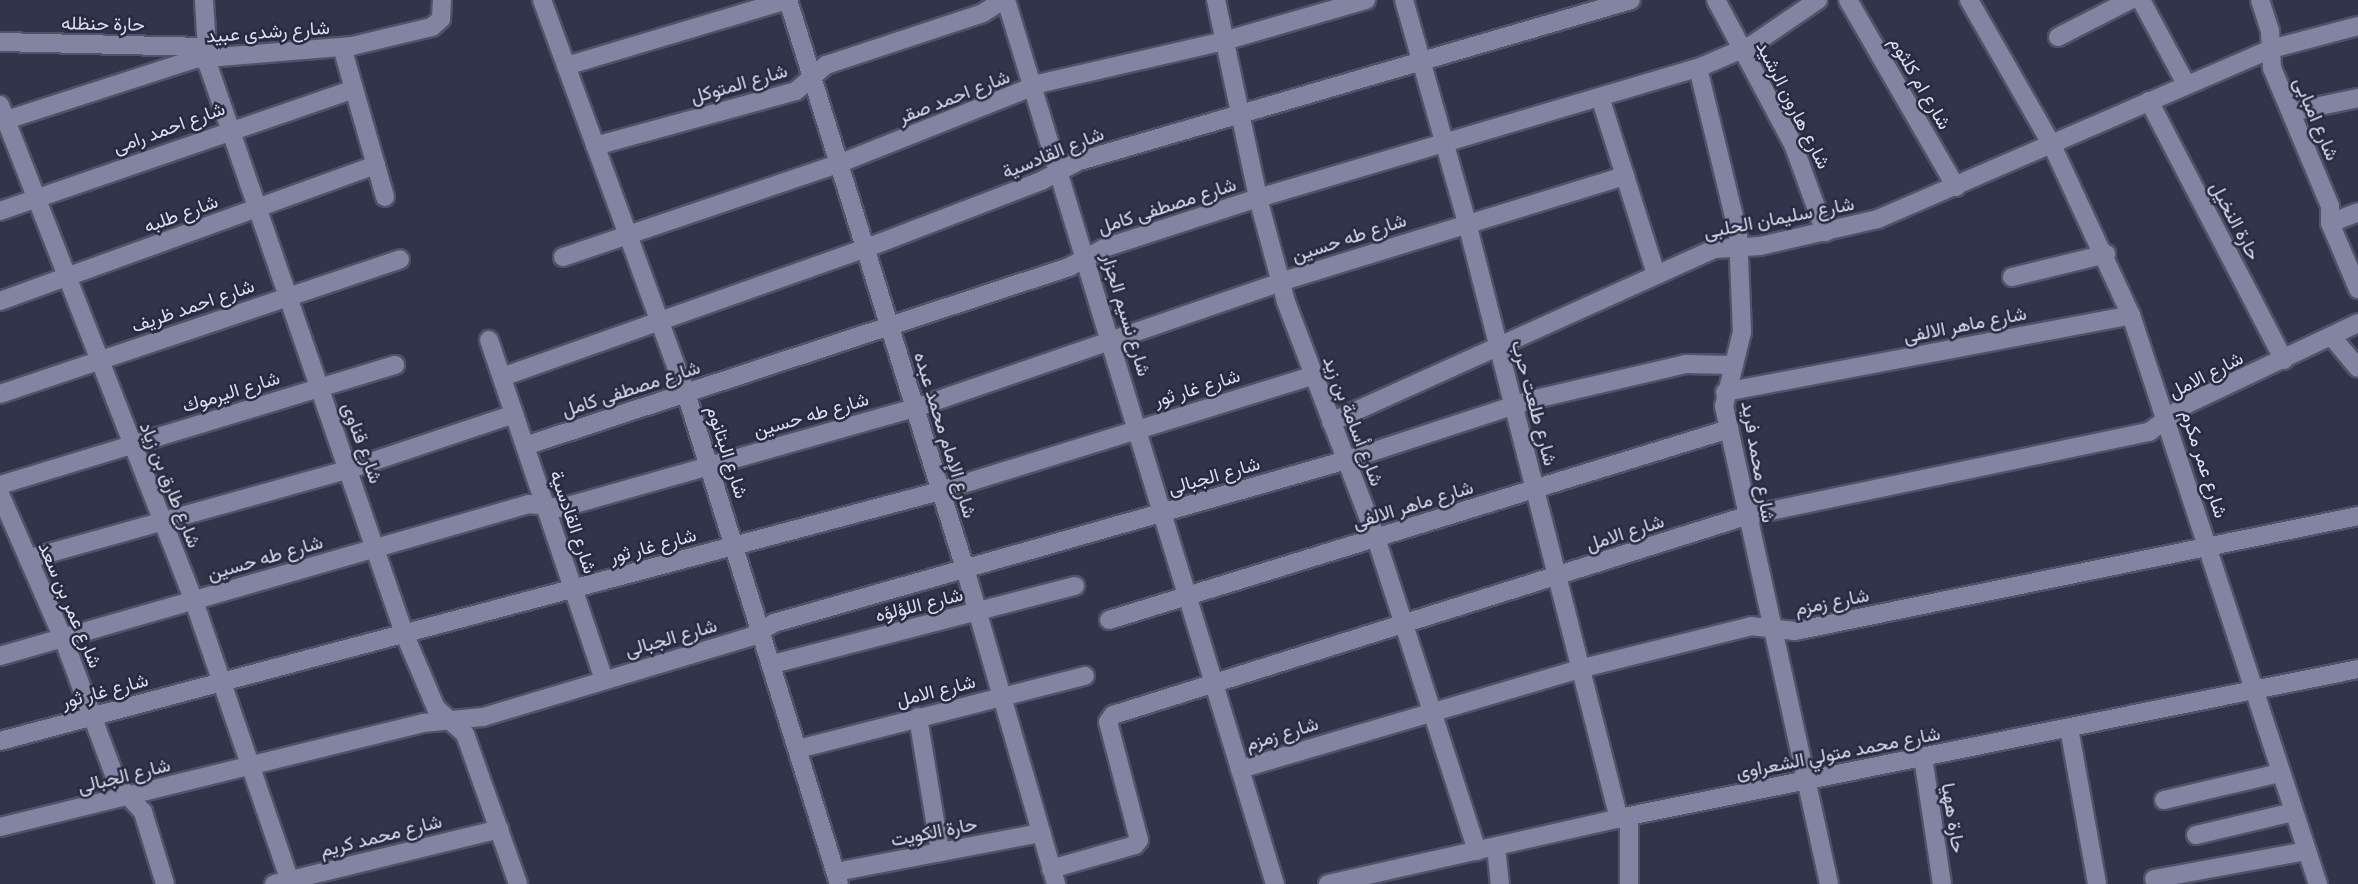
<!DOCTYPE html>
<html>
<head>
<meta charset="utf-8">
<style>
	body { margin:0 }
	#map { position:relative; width:2358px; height:884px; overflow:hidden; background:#32344c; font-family:Ubuntu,Vazirmatn,sans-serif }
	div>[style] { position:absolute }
	.roads { filter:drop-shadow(2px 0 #505267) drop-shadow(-2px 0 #505267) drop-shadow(0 2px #505267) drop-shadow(0 -2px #505267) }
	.minor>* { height:18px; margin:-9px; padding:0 9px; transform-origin:9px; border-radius:9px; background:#8285a2 }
	.tertiary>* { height:18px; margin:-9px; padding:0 9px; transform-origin:9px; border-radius:9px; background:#8285a2 }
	span { translate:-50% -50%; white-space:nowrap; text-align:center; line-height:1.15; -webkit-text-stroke:5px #282a42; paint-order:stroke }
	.street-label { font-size:19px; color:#dcdeee }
</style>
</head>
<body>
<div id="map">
	<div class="roads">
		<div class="minor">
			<div style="left:204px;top:0;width:65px;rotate:86.5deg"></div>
			<div style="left:208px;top:65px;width:601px;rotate:70.96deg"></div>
			<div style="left:404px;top:633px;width:82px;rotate:66.9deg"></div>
			<div style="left:436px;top:708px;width:39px;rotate:42deg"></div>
			<div style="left:465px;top:734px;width:159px;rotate:70.5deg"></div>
			<div style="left:542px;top:0;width:419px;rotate:69.9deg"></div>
			<div style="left:686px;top:393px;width:514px;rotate:72.69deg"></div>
			<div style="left:788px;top:0;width:599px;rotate:72.71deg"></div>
			<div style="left:966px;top:572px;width:325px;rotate:73.9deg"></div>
			<div style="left:1006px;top:0;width:924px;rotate:73.08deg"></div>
			<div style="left:1216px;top:0;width:202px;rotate:78deg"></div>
			<div style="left:1258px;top:198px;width:108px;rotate:74.9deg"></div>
			<div style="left:1286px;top:302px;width:253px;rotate:69.1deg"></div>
			<div style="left:1376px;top:538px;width:329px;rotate:72.1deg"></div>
			<div style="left:1404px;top:0;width:232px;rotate:74.2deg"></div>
			<div style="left:1467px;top:223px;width:615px;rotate:75.69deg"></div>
			<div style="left:1716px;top:0;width:163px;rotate:61.9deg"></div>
			<div style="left:1793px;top:144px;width:94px;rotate:70deg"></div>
			<div style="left:1848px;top:0;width:216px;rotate:60deg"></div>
			<div style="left:1969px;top:0;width:165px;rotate:60.2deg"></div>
			<div style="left:2051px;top:143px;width:190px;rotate:65.1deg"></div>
			<div style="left:2131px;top:315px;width:599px;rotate:71.81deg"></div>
			<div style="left:2141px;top:0;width:95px;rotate:61.8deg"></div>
			<div style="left:2260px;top:0;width:33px;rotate:72deg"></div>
			<div style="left:2270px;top:31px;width:37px;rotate:87deg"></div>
			<div style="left:2272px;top:68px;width:150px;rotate:67.2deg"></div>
			<div style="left:2330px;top:206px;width:17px;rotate:90deg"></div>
			<div style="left:2330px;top:223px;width:72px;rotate:67deg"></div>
			<div style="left:2058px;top:37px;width:81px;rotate:-27.2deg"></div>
			<div style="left:0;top:42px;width:205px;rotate:1.4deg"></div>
			<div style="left:342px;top:47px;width:156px;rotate:74deg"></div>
			<div style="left:566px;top:66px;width:232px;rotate:-16.6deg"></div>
			<div style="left:1698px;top:68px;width:170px;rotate:76.4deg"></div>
			<div style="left:1738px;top:233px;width:99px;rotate:87.7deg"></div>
			<div style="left:1742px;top:332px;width:76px;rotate:103.7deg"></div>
			<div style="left:1724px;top:406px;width:489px;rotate:77.6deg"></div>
			<div style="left:1601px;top:100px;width:182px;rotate:72.5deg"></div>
			<div style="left:2149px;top:101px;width:292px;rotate:62.5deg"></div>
			<div style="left:0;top:105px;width:533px;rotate:68.64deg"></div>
			<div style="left:194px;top:601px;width:299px;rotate:71.1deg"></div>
			<div style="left:2291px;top:112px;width:68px;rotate:-11.8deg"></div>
			<div style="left:0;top:122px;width:205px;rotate:-17.9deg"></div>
			<div style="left:195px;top:59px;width:158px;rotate:-4.7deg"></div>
			<div style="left:352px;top:46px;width:82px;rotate:-13.4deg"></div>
			<div style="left:432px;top:27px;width:12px;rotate:-42deg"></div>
			<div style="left:441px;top:19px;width:19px;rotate:-87deg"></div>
			<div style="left:595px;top:146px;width:208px;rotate:-15.3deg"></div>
			<div style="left:796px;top:91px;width:40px;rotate:-41deg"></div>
			<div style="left:826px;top:65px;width:165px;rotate:-18.3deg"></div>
			<div style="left:983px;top:13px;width:24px;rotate:-33deg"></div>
			<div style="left:0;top:211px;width:374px;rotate:-19deg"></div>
			<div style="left:2330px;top:223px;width:30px;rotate:-21deg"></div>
			<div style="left:563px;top:257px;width:290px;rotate:-18.7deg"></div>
			<div style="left:838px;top:164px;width:219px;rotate:-21.7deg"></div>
			<div style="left:1042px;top:83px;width:187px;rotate:-13deg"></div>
			<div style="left:1224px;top:41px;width:148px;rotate:-16.1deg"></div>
			<div style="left:2012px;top:277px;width:97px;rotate:-13.7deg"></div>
			<div style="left:0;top:301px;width:400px;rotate:-19.9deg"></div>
			<div style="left:2332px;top:337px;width:40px;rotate:50deg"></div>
			<div style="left:489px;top:340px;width:358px;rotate:71.3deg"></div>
			<div style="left:502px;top:377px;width:384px;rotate:-19.5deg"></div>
			<div style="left:864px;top:249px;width:190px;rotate:-21deg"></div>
			<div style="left:1041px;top:181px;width:40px;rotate:-28deg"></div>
			<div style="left:1076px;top:162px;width:578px;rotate:-16.27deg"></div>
			<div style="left:1725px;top:392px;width:413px;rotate:-10.7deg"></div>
			<div style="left:0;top:394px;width:422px;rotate:-18.6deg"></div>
			<div style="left:1331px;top:422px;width:421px;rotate:-24.3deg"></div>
			<div style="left:1715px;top:249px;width:45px;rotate:-3.8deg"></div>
			<div style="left:1760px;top:246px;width:121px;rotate:-12.9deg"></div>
			<div style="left:1878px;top:219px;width:428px;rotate:-23.4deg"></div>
			<div style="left:2271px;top:49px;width:90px;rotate:-14.8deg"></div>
			<div style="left:525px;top:446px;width:573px;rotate:-18.21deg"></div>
			<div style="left:1069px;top:267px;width:40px;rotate:-28deg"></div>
			<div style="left:1104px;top:248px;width:162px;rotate:-18deg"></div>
			<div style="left:1258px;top:198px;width:459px;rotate:-16.5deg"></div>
			<div style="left:1698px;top:68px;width:59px;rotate:-23.1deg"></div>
			<div style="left:1752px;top:45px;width:80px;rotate:-34.3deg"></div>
			<div style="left:0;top:485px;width:413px;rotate:-16.9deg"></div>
			<div style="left:0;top:494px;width:157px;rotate:66.4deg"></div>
			<div style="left:63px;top:638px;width:157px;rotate:69.5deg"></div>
			<div style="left:118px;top:785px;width:37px;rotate:47deg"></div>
			<div style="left:143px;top:812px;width:75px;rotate:73deg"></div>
			<div style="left:28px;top:559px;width:334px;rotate:-15.6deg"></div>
			<div style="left:350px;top:469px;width:173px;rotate:-18.5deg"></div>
			<div style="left:1109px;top:620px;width:649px;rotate:-17.12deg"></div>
			<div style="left:0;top:656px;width:550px;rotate:-16.03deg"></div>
			<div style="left:529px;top:504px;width:32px;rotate:7deg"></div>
			<div style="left:561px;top:508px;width:368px;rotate:-15.8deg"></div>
			<div style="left:915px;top:408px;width:386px;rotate:-19deg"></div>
			<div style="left:1280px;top:282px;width:361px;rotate:-17.1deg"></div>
			<div style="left:773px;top:664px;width:312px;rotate:-14.5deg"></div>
			<div style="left:918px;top:717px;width:137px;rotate:80.7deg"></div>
			<div style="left:2069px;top:728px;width:158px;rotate:79.8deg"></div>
			<div style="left:0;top:741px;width:973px;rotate:-14.89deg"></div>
			<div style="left:940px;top:491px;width:389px;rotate:-17.2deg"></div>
			<div style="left:798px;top:749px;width:296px;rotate:-14.3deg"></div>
			<div style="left:1923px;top:757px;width:128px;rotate:81.5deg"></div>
			<div style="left:1240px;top:769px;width:358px;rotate:-16.4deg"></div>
			<div style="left:1583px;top:668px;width:173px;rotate:-14deg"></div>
			<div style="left:1751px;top:626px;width:44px;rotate:6.5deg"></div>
			<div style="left:1795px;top:631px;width:575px;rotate:-11.54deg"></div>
			<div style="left:2164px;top:800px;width:119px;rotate:-13.1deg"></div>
			<div style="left:1629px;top:816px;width:68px;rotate:90deg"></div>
			<div style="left:0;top:827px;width:436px;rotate:-13.8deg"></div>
			<div style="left:423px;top:723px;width:60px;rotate:-5.7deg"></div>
			<div style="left:483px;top:717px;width:279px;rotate:-16.7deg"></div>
			<div style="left:750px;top:637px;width:28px;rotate:-30deg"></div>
			<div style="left:774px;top:623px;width:596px;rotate:-15.88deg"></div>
			<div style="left:1347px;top:460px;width:194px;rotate:-18.1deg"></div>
			<div style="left:1531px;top:400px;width:159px;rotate:-13.1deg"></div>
			<div style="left:1686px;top:364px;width:47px;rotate:1.2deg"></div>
			<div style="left:2196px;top:835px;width:100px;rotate:-13.3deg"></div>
			<div style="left:1496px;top:847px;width:37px;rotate:84deg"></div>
			<div style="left:1051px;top:869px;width:87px;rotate:-15.9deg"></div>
			<div style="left:1135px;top:845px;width:6px;rotate:-51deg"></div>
			<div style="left:1139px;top:840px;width:122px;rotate:-104.7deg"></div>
			<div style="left:1108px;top:722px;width:9px;rotate:-54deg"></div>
			<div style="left:1113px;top:715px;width:664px;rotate:-17.45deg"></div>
			<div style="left:1746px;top:516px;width:412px;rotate:-11.8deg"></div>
			<div style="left:2149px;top:432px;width:47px;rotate:-36.4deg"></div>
			<div style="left:2187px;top:404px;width:189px;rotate:-25.3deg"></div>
			<div style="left:836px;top:872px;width:209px;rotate:-10.8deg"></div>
			<div style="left:2154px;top:879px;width:155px;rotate:-10.4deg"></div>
			<div style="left:274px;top:884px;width:232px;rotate:-13.7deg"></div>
		</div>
		<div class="tertiary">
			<div style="left:1328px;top:884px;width:309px;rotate:-12.7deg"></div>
			<div style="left:1629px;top:816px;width:744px;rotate:-11.4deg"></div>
		</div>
	</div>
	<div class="street-label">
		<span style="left:103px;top:24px;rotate:1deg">حارة حنظله</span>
		<span style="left:268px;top:32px;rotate:-4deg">شارع رشدى عبيد</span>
		<span style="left:1920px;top:83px;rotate:60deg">شارع ام كلثوم</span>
		<span style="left:739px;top:84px;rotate:-16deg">شارع المتوكل</span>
		<span style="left:954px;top:97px;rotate:-21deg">شارع احمد صقر</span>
		<span style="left:1793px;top:105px;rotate:63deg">شارع هارون الرشيد</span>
		<span style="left:2316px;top:119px;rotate:67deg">شارع امبابى</span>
		<span style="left:169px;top:128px;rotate:-20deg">شارع احمد رامى</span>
		<span style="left:1053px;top:153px;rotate:-22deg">شارع القادسية</span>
		<span style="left:1167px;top:206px;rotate:-18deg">شارع مصطفى كامل</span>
		<span style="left:181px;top:214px;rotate:-20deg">شارع طلبه</span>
		<span style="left:1779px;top:218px;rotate:-11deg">شارع سليمان الحلبى</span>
		<span style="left:2235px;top:221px;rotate:62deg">حارة النخيل</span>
		<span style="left:1349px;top:238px;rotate:-18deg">شارع طه حسين</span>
		<span style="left:193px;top:306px;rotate:-19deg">شارع احمد ظريف</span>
		<span style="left:1126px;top:315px;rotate:73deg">شارع نسيم الجزار</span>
		<span style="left:1965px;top:325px;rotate:-11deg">شارع ماهر الالفى</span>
		<span style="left:2206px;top:375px;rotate:-27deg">شارع الامل</span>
		<span style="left:1197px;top:388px;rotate:-17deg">شارع غار ثور</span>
		<span style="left:631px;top:389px;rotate:-18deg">شارع مصطفى كامل</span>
		<span style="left:231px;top:392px;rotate:-17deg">شارع اليرموك</span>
		<span style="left:1534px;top:403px;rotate:75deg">شارع طلعت حرب</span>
		<span style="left:811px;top:415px;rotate:-16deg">شارع طه حسين</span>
		<span style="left:1353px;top:421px;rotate:69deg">شارع أسامة بن زيد</span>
		<span style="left:945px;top:435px;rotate:73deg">شارع الإمام محمد عبده</span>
		<span style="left:362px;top:443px;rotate:70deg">شارع قناوى</span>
		<span style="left:727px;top:452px;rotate:72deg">شارع البتانوم</span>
		<span style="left:1758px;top:462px;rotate:80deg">شارع محمد فريد</span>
		<span style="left:2204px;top:464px;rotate:72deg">شارع عمر مكرم</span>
		<span style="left:1214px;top:476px;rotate:-16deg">شارع الجبالى</span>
		<span style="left:170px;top:485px;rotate:68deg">شارع طارق بن زياد</span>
		<span style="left:1413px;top:505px;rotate:-17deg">شارع ماهر الالفى</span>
		<span style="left:573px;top:522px;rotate:71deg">شارع القادسية</span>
		<span style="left:1625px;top:533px;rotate:-18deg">شارع الامل</span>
		<span style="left:653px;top:546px;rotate:-15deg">شارع غار ثور</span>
		<span style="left:265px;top:558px;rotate:-16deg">شارع طه حسين</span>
		<span style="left:1832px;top:602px;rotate:-11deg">شارع زمزم</span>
		<span style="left:70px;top:605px;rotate:67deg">شارع عمر بن سعد</span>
		<span style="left:919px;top:605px;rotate:-14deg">شارع اللؤلؤه</span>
		<span style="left:671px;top:638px;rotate:-16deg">شارع الجبالى</span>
		<span style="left:105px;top:691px;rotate:-15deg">شارع غار ثور</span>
		<span style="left:936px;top:691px;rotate:-14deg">شارع الامل</span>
		<span style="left:1282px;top:734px;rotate:-17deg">شارع زمزم</span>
		<span style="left:1838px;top:753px;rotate:-11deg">شارع محمد متولي الشعراوى</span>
		<span style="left:124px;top:776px;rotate:-14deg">شارع الجبالى</span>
		<span style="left:1953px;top:818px;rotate:81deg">حارة ههيا</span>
		<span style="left:934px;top:832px;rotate:-11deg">حارة الكويت</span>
		<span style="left:381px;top:836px;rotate:-14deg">شارع محمد كريم</span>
	</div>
</div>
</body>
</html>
